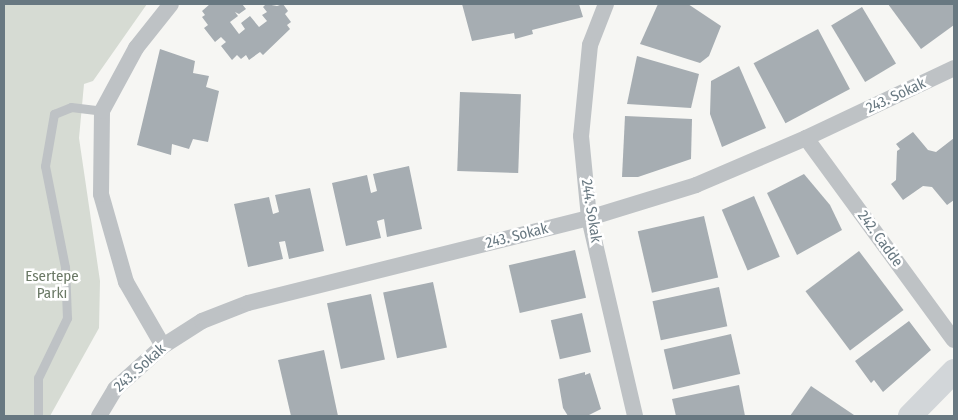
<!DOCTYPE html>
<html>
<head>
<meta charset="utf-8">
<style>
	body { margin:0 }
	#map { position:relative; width:958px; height:420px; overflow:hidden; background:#f6f6f3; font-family:"Fira Sans Condensed",sans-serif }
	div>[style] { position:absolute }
	.green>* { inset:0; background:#d6dbd3 }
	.building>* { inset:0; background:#a6adb2; transform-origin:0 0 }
	.lane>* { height:9px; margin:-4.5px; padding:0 4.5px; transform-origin:4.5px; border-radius:4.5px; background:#bec2c5 }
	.street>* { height:16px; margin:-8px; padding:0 8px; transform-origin:8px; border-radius:8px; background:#bec2c5 }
	.secondary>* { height:24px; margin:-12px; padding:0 12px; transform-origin:12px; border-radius:12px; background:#d2d6d9 }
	span { translate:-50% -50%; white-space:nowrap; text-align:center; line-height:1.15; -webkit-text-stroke:5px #fff; paint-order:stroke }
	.street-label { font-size:15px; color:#687881 }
	.park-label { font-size:15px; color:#6b7966 }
	.frame { position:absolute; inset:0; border:5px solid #687881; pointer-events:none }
</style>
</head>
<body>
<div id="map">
	<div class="green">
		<div style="clip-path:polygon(4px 4px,147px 4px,93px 81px,84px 84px,79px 138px,100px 281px,99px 328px,50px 416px,4px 416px)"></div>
	</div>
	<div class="building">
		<div style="clip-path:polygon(210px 4px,242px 4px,246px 9px,239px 14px,235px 12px,238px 16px,230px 22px,239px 34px,245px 29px,241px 23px,250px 16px,259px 27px,267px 21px,262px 15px,267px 12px,263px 7px,266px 4px,277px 6px,283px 4px,288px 11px,285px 14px,291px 22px,287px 25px,290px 29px,263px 55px,260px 52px,249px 60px,246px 55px,241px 59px,237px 55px,232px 60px,221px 46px,226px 42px,221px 37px,215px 42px,204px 28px,208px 25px,202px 17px,205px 15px,202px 11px)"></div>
		<div style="clip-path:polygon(462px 4px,579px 4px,583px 17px,532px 30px,533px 34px,515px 39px,514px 33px,472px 41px)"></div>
		<div style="clip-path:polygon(658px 4px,688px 4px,721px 26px,709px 56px,700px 63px,640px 44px)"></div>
		<div style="clip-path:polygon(888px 4px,954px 4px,954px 25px,921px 49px)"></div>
		<div style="left:862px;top:7px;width:66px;height:36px;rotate:59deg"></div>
		<div style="left:818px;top:29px;width:68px;height:73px;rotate:62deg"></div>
		<div style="clip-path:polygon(160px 49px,195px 61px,193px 73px,209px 76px,206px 87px,219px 91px,208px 142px,193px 139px,189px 149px,172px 144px,171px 155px,137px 145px)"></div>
		<div style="clip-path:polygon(637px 56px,699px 74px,691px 108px,627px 104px)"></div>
		<div style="clip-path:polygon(739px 66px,766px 128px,722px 147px,710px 114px,711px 81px)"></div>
		<div style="left:460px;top:92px;width:61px;height:79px;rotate:2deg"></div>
		<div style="clip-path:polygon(625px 116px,692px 119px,691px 159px,638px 177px,622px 177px)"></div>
		<div style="clip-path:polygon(913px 132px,928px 150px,936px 152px,954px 138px,954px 200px,947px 205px,932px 187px,923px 186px,903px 200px,891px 184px,896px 180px,897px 151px,900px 149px,896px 144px)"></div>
		<div style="clip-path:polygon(409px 166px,422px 229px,387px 237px,384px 219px,377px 221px,381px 238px,346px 246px,332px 183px,367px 175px,371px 193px,377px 191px,373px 174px)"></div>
		<div style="clip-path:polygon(804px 174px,830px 205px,842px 230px,797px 255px,767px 193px)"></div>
		<div style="clip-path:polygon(310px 188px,324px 251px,289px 259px,285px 241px,279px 242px,283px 259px,248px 267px,234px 204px,269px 197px,273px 214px,279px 212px,275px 195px)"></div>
		<div style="left:754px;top:196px;width:66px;height:35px;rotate:67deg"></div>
		<div style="left:704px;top:216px;width:63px;height:68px;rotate:77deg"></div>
		<div style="left:575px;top:250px;width:49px;height:68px;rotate:77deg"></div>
		<div style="left:859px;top:251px;width:74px;height:67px;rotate:53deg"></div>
		<div style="left:433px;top:282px;width:67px;height:51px;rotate:78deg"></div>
		<div style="left:719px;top:287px;width:40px;height:68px;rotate:78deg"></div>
		<div style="left:371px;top:294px;width:67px;height:45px;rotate:78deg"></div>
		<div style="left:582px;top:313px;width:40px;height:32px;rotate:77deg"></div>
		<div style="clip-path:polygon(909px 321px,931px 350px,883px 392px,874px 380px,871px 383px,855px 361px)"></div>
		<div style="left:731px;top:334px;width:41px;height:69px;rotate:77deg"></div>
		<div style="clip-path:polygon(324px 350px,338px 416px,291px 416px,278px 360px)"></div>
		<div style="clip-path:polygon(585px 372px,585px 375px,590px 373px,601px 409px,587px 416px,568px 416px,563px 408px,558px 379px)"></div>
		<div style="clip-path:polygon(739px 385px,745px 416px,676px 416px,672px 399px)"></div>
		<div style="clip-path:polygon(811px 386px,854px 415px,853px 416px,790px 416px)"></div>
	</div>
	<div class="lane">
		<div style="left:38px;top:416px;width:38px;rotate:-90deg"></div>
		<div style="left:38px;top:378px;width:67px;rotate:-64.2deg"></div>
		<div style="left:67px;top:318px;width:51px;rotate:-92.2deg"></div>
		<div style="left:65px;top:267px;width:103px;rotate:-101.2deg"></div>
		<div style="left:45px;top:166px;width:53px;rotate:-80.2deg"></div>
		<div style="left:54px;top:114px;width:18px;rotate:-22deg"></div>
		<div style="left:71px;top:107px;width:31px;rotate:7deg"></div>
	</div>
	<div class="street">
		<div style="left:606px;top:4px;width:44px;rotate:111.3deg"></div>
		<div style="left:590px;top:45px;width:91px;rotate:95.6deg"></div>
		<div style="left:581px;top:136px;width:82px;rotate:84.4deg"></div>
		<div style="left:589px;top:218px;width:203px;rotate:76.9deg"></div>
		<div style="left:806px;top:138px;width:250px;rotate:53.8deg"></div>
		<div style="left:163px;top:346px;width:74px;rotate:-120deg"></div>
		<div style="left:126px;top:282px;width:91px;rotate:-105.9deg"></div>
		<div style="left:101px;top:194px;width:83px;rotate:-89.3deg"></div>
		<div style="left:102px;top:111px;width:72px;rotate:-61.6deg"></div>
		<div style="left:136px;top:48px;width:56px;rotate:-51.5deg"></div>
		<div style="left:99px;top:416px;width:31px;rotate:-59deg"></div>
		<div style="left:115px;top:389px;width:64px;rotate:-41.9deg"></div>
		<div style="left:163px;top:346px;width:46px;rotate:-32.7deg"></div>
		<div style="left:202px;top:321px;width:49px;rotate:-21.4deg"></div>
		<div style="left:248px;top:303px;width:351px;rotate:-14deg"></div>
		<div style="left:589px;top:218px;width:112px;rotate:-17.1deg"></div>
		<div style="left:696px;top:185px;width:120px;rotate:-23.1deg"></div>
		<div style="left:806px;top:138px;width:164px;rotate:-25.3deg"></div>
	</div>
	<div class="secondary">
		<div style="left:910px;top:416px;width:63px;rotate:-45.6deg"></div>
	</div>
	<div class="street-label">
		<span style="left:896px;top:96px;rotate:-25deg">243. Sokak</span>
		<span style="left:591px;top:211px;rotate:81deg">244. Sokak</span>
		<span style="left:517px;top:236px;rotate:-14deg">243. Sokak</span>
		<span style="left:880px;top:239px;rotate:54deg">242. Cadde</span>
		<span style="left:140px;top:368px;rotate:-42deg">243. Sokak</span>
	</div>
	<div class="park-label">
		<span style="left:52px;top:285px">Esertepe<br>Parkı</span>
	</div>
	<div class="frame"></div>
</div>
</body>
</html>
